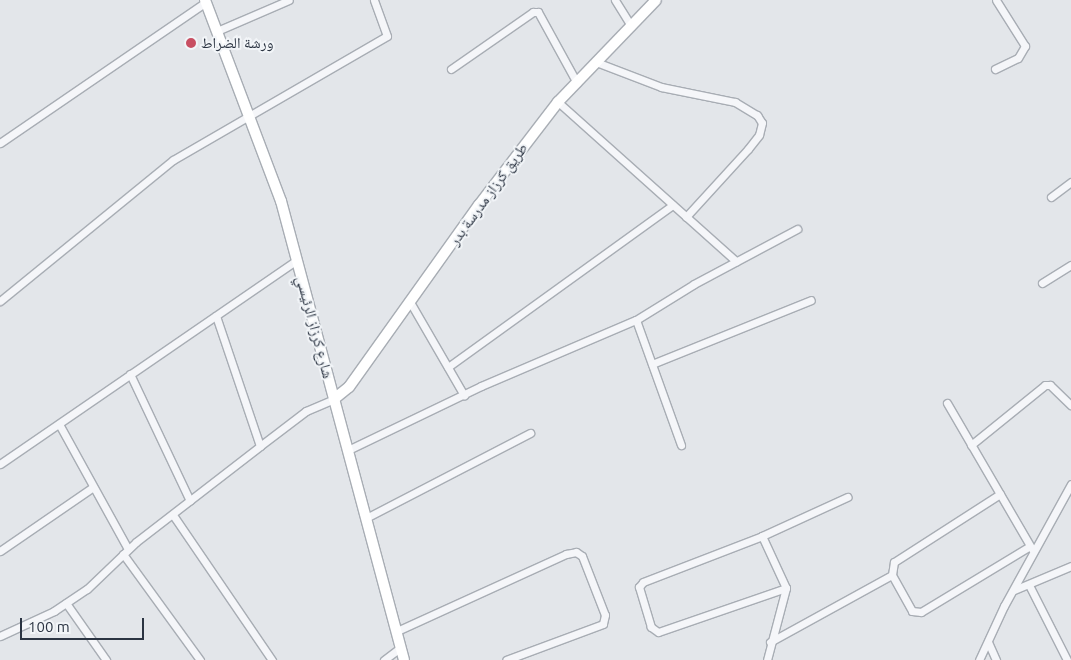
<!DOCTYPE html>
<html>
<head>
<meta charset="utf-8">
<style>
	body { margin:0 }
	#map { position:relative; width:1071px; height:660px; overflow:hidden; background:#e3e6ea; font-family:Ubuntu,"Noto Naskh Arabic",sans-serif }
	div>[style] { position:absolute }
	.roads { filter:drop-shadow(1px 0 #a8adb4) drop-shadow(-1px 0 #a8adb4) drop-shadow(0 1px #a8adb4) drop-shadow(0 -1px #a8adb4) }
	.street>* { height:7px; margin:-3.5px; padding:0 3.5px; transform-origin:3.5px; border-radius:3.5px; background:#f5f6f9 }
	.secondary>* { height:10px; margin:-5px; padding:0 5px; transform-origin:5px; border-radius:5px; background:#fff }
	.dots>* { width:14px; height:14px; translate:-50% -50%; box-sizing:border-box; border:2px solid #f2f5f8; border-radius:50% }
	span { translate:-50% -50%; white-space:nowrap; text-align:center; line-height:1.15; -webkit-text-stroke:4px #f2f5f8; paint-order:stroke }
	.poi-label { font-size:15px; color:#2b3442 }
	.left { translate:0 -50%; text-align:left }
	.street-label { font-size:15px; color:#2b3442 }
	.scale { position:absolute; left:20px; top:618px; width:124px; height:22px; box-sizing:border-box; border:2px solid #2b3442; border-top:0; padding-left:6px; font-size:15px; line-height:18px; white-space:nowrap; color:#2b3442; -webkit-text-stroke:4px #f2f5f8; paint-order:stroke }
</style>
</head>
<body>
<div id="map">
	<div class="roads">
		<div class="street">
			<div style="left:615px;top:0;width:31px;rotate:58deg"></div>
			<div style="left:217px;top:31px;width:78px;rotate:-23.3deg"></div>
			<div style="left:596px;top:62px;width:70px;rotate:21deg"></div>
			<div style="left:661px;top:87px;width:76px;rotate:11.5deg"></div>
			<div style="left:735px;top:102px;width:26px;rotate:31deg"></div>
			<div style="left:757px;top:115px;width:9px;rotate:58deg"></div>
			<div style="left:762px;top:123px;width:12px;rotate:104deg"></div>
			<div style="left:759px;top:135px;width:18px;rotate:128deg"></div>
			<div style="left:748px;top:149px;width:92px;rotate:132.4deg"></div>
			<div style="left:451px;top:69px;width:100px;rotate:-34.8deg"></div>
			<div style="left:533px;top:12px;width:5px"></div>
			<div style="left:538px;top:12px;width:81px;rotate:61.2deg"></div>
			<div style="left:995px;top:69px;width:25px;rotate:-26deg"></div>
			<div style="left:1018px;top:58px;width:14px;rotate:-60deg"></div>
			<div style="left:1025px;top:46px;width:54px;rotate:-122.2deg"></div>
			<div style="left:558px;top:102px;width:239px;rotate:41.8deg"></div>
			<div style="left:0;top:143px;width:250px;rotate:-34.4deg"></div>
			<div style="left:1051px;top:197px;width:25px;rotate:-37deg"></div>
			<div style="left:1042px;top:283px;width:34px;rotate:-32deg"></div>
			<div style="left:0;top:301px;width:223px;rotate:-39.2deg"></div>
			<div style="left:173px;top:160px;width:247px;rotate:-30.1deg"></div>
			<div style="left:387px;top:36px;width:38px;rotate:-110deg"></div>
			<div style="left:410px;top:302px;width:108px;rotate:59.9deg"></div>
			<div style="left:216px;top:316px;width:137px;rotate:71.3deg"></div>
			<div style="left:636px;top:320px;width:133px;rotate:70.2deg"></div>
			<div style="left:652px;top:364px;width:171px;rotate:-21.9deg"></div>
			<div style="left:448px;top:367px;width:277px;rotate:-35.8deg"></div>
			<div style="left:130px;top:374px;width:140px;rotate:64.7deg"></div>
			<div style="left:947px;top:403px;width:169px;rotate:59.8deg"></div>
			<div style="left:59px;top:424px;width:143px;rotate:61.1deg"></div>
			<div style="left:971px;top:445px;width:95px;rotate:-39deg"></div>
			<div style="left:1045px;top:385px;width:5px"></div>
			<div style="left:1050px;top:385px;width:29px;rotate:44deg"></div>
			<div style="left:348px;top:450px;width:148px;rotate:-25.7deg"></div>
			<div style="left:481px;top:386px;width:168px;rotate:-23.1deg"></div>
			<div style="left:636px;top:320px;width:68px;rotate:-31.8deg"></div>
			<div style="left:694px;top:284px;width:117px;rotate:-28.1deg"></div>
			<div style="left:0;top:464px;width:360px;rotate:-34.5deg"></div>
			<div style="left:1000px;top:494px;width:126px;rotate:147.3deg"></div>
			<div style="left:894px;top:562px;width:13px;rotate:99deg"></div>
			<div style="left:892px;top:575px;width:41px;rotate:60.9deg"></div>
			<div style="left:912px;top:611px;width:9px;rotate:6deg"></div>
			<div style="left:921px;top:612px;width:127px;rotate:-31.2deg"></div>
			<div style="left:173px;top:515px;width:176px;rotate:55.7deg"></div>
			<div style="left:366px;top:518px;width:185px;rotate:-27.4deg"></div>
			<div style="left:762px;top:536px;width:57px;rotate:65.2deg"></div>
			<div style="left:786px;top:588px;width:74px;rotate:104.8deg"></div>
			<div style="left:0;top:551px;width:113px;rotate:-34.5deg"></div>
			<div style="left:123px;top:554px;width:131px;rotate:54deg"></div>
			<div style="left:1029px;top:585px;width:84px;rotate:63.1deg"></div>
			<div style="left:786px;top:588px;width:135px;rotate:161deg"></div>
			<div style="left:658px;top:632px;width:9px;rotate:-144deg"></div>
			<div style="left:651px;top:627px;width:42px;rotate:-106.7deg"></div>
			<div style="left:639px;top:587px;width:6px;rotate:-51deg"></div>
			<div style="left:643px;top:582px;width:128px;rotate:-21.1deg"></div>
			<div style="left:762px;top:536px;width:94px;rotate:-24.6deg"></div>
			<div style="left:1014px;top:590px;width:62px;rotate:-22.8deg"></div>
			<div style="left:66px;top:603px;width:70px;rotate:54.9deg"></div>
			<div style="left:397px;top:631px;width:186px;rotate:-24.5deg"></div>
			<div style="left:566px;top:554px;width:10px;rotate:-11deg"></div>
			<div style="left:576px;top:552px;width:7px;rotate:34deg"></div>
			<div style="left:582px;top:556px;width:63px;rotate:68.7deg"></div>
			<div style="left:605px;top:615px;width:9px;rotate:103deg"></div>
			<div style="left:603px;top:624px;width:103px;rotate:159.6deg"></div>
			<div style="left:0;top:636px;width:60px;rotate:-24.8deg"></div>
			<div style="left:54px;top:611px;width:40px;rotate:-34deg"></div>
			<div style="left:87px;top:589px;width:68px;rotate:-43.8deg"></div>
			<div style="left:136px;top:542px;width:157px;rotate:-37.7deg"></div>
			<div style="left:260px;top:446px;width:58px;rotate:-37.3deg"></div>
			<div style="left:306px;top:411px;width:30px;rotate:-23deg"></div>
			<div style="left:770px;top:642px;width:139px;rotate:-28.8deg"></div>
			<div style="left:988px;top:642px;width:20px;rotate:66deg"></div>
			<div style="left:384px;top:660px;width:21px;rotate:-37deg"></div>
			<div style="left:979px;top:660px;width:60px;rotate:-65.2deg"></div>
			<div style="left:1004px;top:606px;width:139px;rotate:-61.2deg"></div>
		</div>
		<div class="secondary">
			<div style="left:205px;top:0;width:215px;rotate:69.3deg"></div>
			<div style="left:281px;top:201px;width:475px;rotate:75deg"></div>
			<div style="left:334px;top:399px;width:19px;rotate:-39deg"></div>
			<div style="left:349px;top:387px;width:224px;rotate:-54.5deg"></div>
			<div style="left:479px;top:205px;width:130px;rotate:-52.5deg"></div>
			<div style="left:558px;top:102px;width:141px;rotate:-46.1deg"></div>
		</div>
	</div>
	<div class="dots">
		<div style="left:191px;top:43px;background:#c84f62"></div>
	</div>
	<div class="poi-label">
		<span class="left" style="left:201px;top:43px">ورشة الضراط</span>
	</div>
	<div class="street-label">
		<span style="left:488px;top:194px;rotate:-54deg">طريق كرزاز مدرسة بدر</span>
		<span style="left:315px;top:327px;rotate:75deg">شارع كرزاز الرئيسي</span>
	</div>
	<div class="scale">100 m</div>
</div>
</body>
</html>
